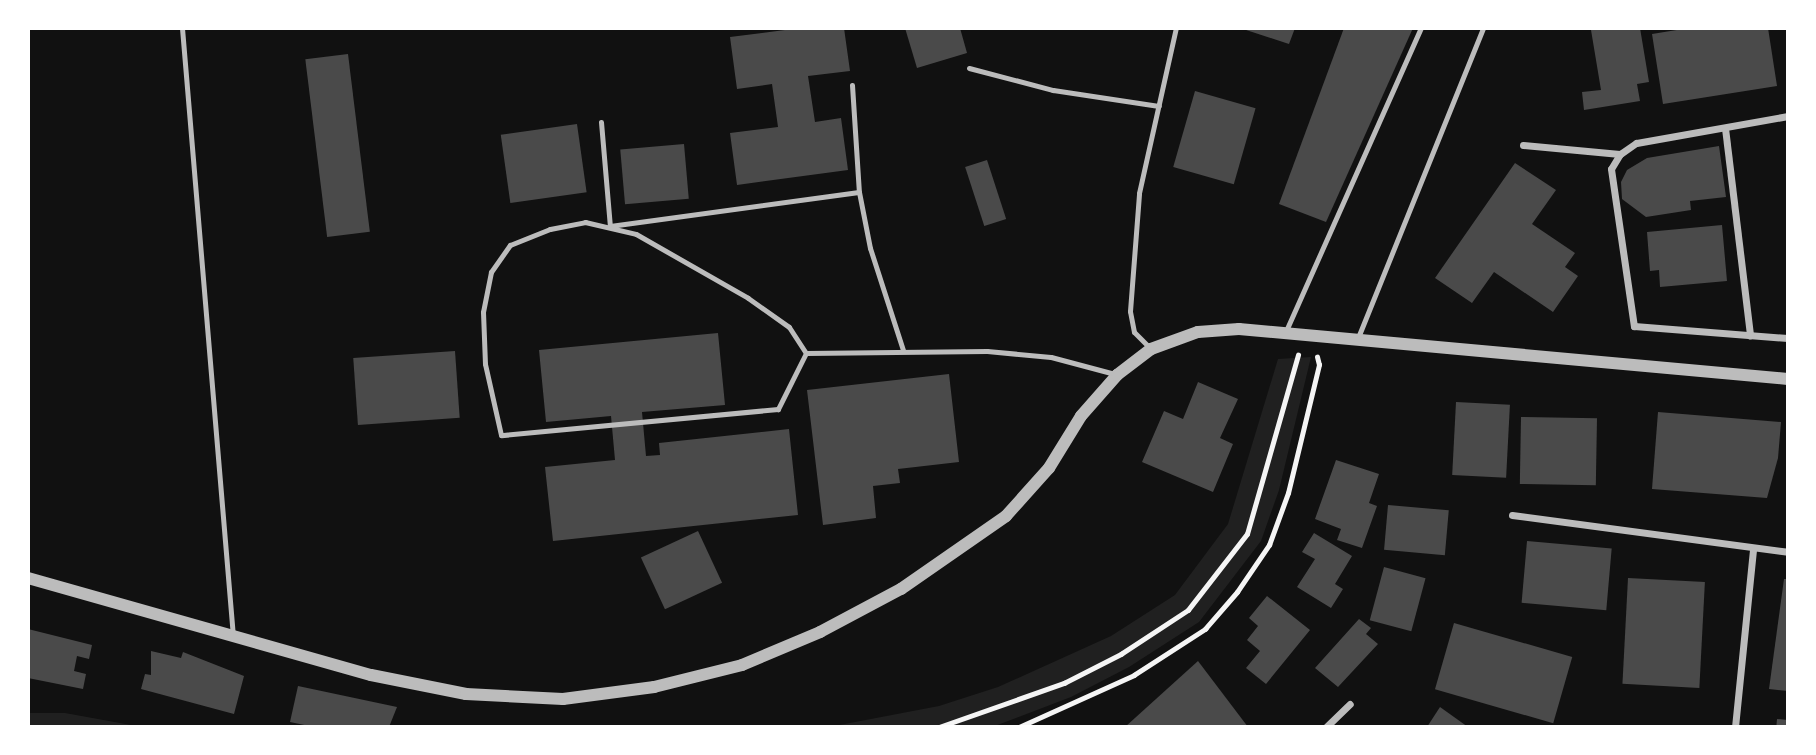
<!DOCTYPE html>
<html>
<head>
<meta charset="utf-8">
<style>
	body { margin:0 }
	#map { position:relative; width:1816px; height:755px; overflow:hidden; background:#111; font-family:"PT Sans",sans-serif }
	div>[style] { position:absolute }
	.green>* { inset:0; background:#202020 }
	.building>* { inset:0; background:#4a4a4a; transform-origin:0 0 }
	.path>* { height:4.5px; margin:-2.25px; padding:0 2.25px; transform-origin:2.25px; border-radius:2.25px; background:#f5f5f5 }
	.service>* { height:5px; margin:-2.5px; padding:0 2.5px; transform-origin:2.5px; border-radius:2.5px; background:#bcbcbc }
	.minor>* { height:7px; margin:-3.5px; padding:0 3.5px; transform-origin:3.5px; border-radius:3.5px; background:#bcbcbc }
	.tertiary>* { height:12px; margin:-6px; padding:0 6px; transform-origin:6px; border-radius:6px; background:#bcbcbc }
	span { translate:-50% -50%; white-space:nowrap; text-align:center; line-height:1.15; -webkit-text-stroke:6px #fff; paint-order:stroke }
	.frame { position:absolute; inset:0; border:30px solid #fff; pointer-events:none }
</style>
</head>
<body>
<div id="map">
	<div class="green">
		<div style="clip-path:polygon(1311px 357px,1279px 490px,1261px 541px,1199px 622px,1129px 667px,1071px 697px,992px 727px,829px 727px,939px 706px,998px 687px,1111px 636px,1175px 595px,1228px 524px,1278px 359px)"></div>
		<div style="clip-path:polygon(28px 713px,65px 713px,142px 727px,28px 727px)"></div>
	</div>
	<div class="building">
		<div style="clip-path:polygon(800px 28px,844px 28px,850px 71px,808px 76px,815px 122px,841px 118px,848px 170px,737px 185px,730px 133px,778px 127px,772px 84px,737px 89px,730px 37px)"></div>
		<div style="clip-path:polygon(905px 28px,960px 28px,967px 53px,917px 68px)"></div>
		<div style="clip-path:polygon(1240px 28px,1295px 28px,1289px 44px)"></div>
		<div style="clip-path:polygon(1344px 28px,1413px 28px,1326px 222px,1279px 204px)"></div>
		<div style="clip-path:polygon(1640px 28px,1649px 82px,1637px 84px,1640px 101px,1584px 110px,1582px 92px,1601px 90px,1591px 30px)"></div>
		<div style="clip-path:polygon(1689px 28px,1768px 28px,1777px 86px,1663px 104px,1652px 34px)"></div>
		<div style="left:348px;top:54px;width:179px;height:43px;rotate:83deg"></div>
		<div style="left:1195px;top:91px;width:63px;height:79px;rotate:16deg"></div>
		<div style="left:577px;top:124px;width:69px;height:77px;rotate:82deg"></div>
		<div style="left:684px;top:144px;width:55px;height:64px;rotate:85deg"></div>
		<div style="clip-path:polygon(1719px 146px,1726px 197px,1690px 201px,1691px 210px,1646px 217px,1622px 199px,1621px 182px,1627px 170px,1647px 158px)"></div>
		<div style="left:987px;top:160px;width:62px;height:23px;rotate:72deg"></div>
		<div style="clip-path:polygon(1515px 163px,1556px 190px,1532px 224px,1575px 253px,1565px 267px,1578px 276px,1553px 312px,1494px 272px,1472px 303px,1435px 278px)"></div>
		<div style="clip-path:polygon(1722px 225px,1727px 281px,1660px 287px,1659px 270px,1650px 271px,1647px 232px)"></div>
		<div style="clip-path:polygon(718px 333px,725px 405px,642px 412px,646px 456px,660px 455px,659px 443px,789px 429px,798px 515px,553px 541px,545px 467px,615px 460px,611px 416px,546px 422px,539px 350px)"></div>
		<div style="left:455px;top:351px;width:67px;height:102px;rotate:86deg"></div>
		<div style="clip-path:polygon(949px 374px,959px 462px,898px 469px,900px 483px,873px 486px,876px 518px,823px 525px,807px 390px)"></div>
		<div style="clip-path:polygon(1198px 382px,1238px 399px,1220px 438px,1233px 444px,1213px 492px,1142px 462px,1164px 411px,1183px 419px)"></div>
		<div style="left:1456px;top:402px;width:54px;height:73px;rotate:3deg"></div>
		<div style="clip-path:polygon(1658px 412px,1781px 422px,1778px 458px,1767px 498px,1652px 489px)"></div>
		<div style="left:1521px;top:417px;width:76px;height:67px;rotate:1deg"></div>
		<div style="clip-path:polygon(1336px 460px,1379px 474px,1369px 503px,1377px 506px,1362px 548px,1337px 540px,1341px 529px,1315px 519px)"></div>
		<div style="left:1388px;top:505px;width:61px;height:45px;rotate:5deg"></div>
		<div style="left:698px;top:531px;width:57px;height:63px;rotate:65deg"></div>
		<div style="clip-path:polygon(1314px 533px,1352px 556px,1335px 584px,1343px 589px,1331px 608px,1297px 587px,1315px 559px,1302px 552px)"></div>
		<div style="left:1527px;top:541px;width:85px;height:62px;rotate:5deg"></div>
		<div style="left:1384px;top:567px;width:43px;height:55px;rotate:15deg"></div>
		<div style="left:1628px;top:578px;width:77px;height:106px;rotate:3deg"></div>
		<div style="clip-path:polygon(1784px 579px,1788px 579px,1788px 691px,1769px 689px)"></div>
		<div style="clip-path:polygon(1267px 596px,1310px 630px,1266px 684px,1246px 668px,1260px 651px,1247px 640px,1258px 626px,1249px 618px)"></div>
		<div style="clip-path:polygon(1359px 619px,1371px 628px,1366px 634px,1378px 644px,1338px 687px,1315px 668px)"></div>
		<div style="left:1454px;top:623px;width:123px;height:69px;rotate:16deg"></div>
		<div style="clip-path:polygon(28px 629px,92px 645px,89px 659px,77px 656px,74px 671px,86px 674px,83px 689px,28px 678px)"></div>
		<div style="clip-path:polygon(151px 651px,181px 658px,183px 652px,244px 676px,234px 714px,141px 689px,145px 674px,151px 675px)"></div>
		<div style="clip-path:polygon(1198px 661px,1248px 727px,1125px 727px)"></div>
		<div style="clip-path:polygon(298px 686px,397px 707px,389px 727px,314px 727px,290px 722px)"></div>
		<div style="clip-path:polygon(1440px 707px,1468px 727px,1427px 727px)"></div>
		<div style="left:1777px;top:719px;width:11px;height:8px;rotate:5deg"></div>
	</div>
	<div class="path">
		<div style="left:939px;top:727px;width:133px;rotate:-19.4deg"></div>
		<div style="left:1064px;top:683px;width:64px;rotate:-27deg"></div>
		<div style="left:1121px;top:654px;width:80px;rotate:-33.3deg"></div>
		<div style="left:1188px;top:610px;width:96px;rotate:-52.2deg"></div>
		<div style="left:1247px;top:534px;width:186px;rotate:-74.1deg"></div>
		<div style="left:1019px;top:727px;width:126px;rotate:-24.3deg"></div>
		<div style="left:1134px;top:675px;width:85px;rotate:-32.9deg"></div>
		<div style="left:1205px;top:629px;width:49px;rotate:-49.1deg"></div>
		<div style="left:1237px;top:592px;width:57px;rotate:-55.8deg"></div>
		<div style="left:1269px;top:545px;width:55px;rotate:-69.9deg"></div>
		<div style="left:1288px;top:493px;width:132px;rotate:-76.4deg"></div>
		<div style="left:1319px;top:365px;width:8px;rotate:-104deg"></div>
	</div>
	<div class="service">
		<div style="left:182px;top:28px;width:610px;rotate:85.21deg"></div>
		<div style="left:969px;top:68px;width:87px;rotate:14.7deg"></div>
		<div style="left:1053px;top:90px;width:107px;rotate:8.6deg"></div>
		<div style="left:852px;top:85px;width:107px;rotate:86.3deg"></div>
		<div style="left:859px;top:192px;width:57px;rotate:78.9deg"></div>
		<div style="left:870px;top:248px;width:107px;rotate:72.1deg"></div>
		<div style="left:601px;top:122px;width:104px;rotate:85.1deg"></div>
		<div style="left:610px;top:226px;width:251px;rotate:-7.8deg"></div>
		<div style="left:585px;top:222px;width:52px;rotate:13.2deg"></div>
		<div style="left:636px;top:234px;width:129px;rotate:29.7deg"></div>
		<div style="left:748px;top:298px;width:50px;rotate:35.3deg"></div>
		<div style="left:789px;top:327px;width:31px;rotate:57deg"></div>
		<div style="left:806px;top:353px;width:63px;rotate:116.6deg"></div>
		<div style="left:778px;top:409px;width:278px;rotate:174.6deg"></div>
		<div style="left:501px;top:435px;width:73px;rotate:-102.7deg"></div>
		<div style="left:485px;top:364px;width:52px;rotate:-92.2deg"></div>
		<div style="left:483px;top:312px;width:41px;rotate:-78.7deg"></div>
		<div style="left:491px;top:272px;width:33px;rotate:-55deg"></div>
		<div style="left:510px;top:245px;width:43px;rotate:-21.8deg"></div>
		<div style="left:550px;top:229px;width:36px;rotate:-11deg"></div>
		<div style="left:1285px;top:333px;width:334px;rotate:-66deg"></div>
		<div style="left:1357px;top:340px;width:336px;rotate:-68deg"></div>
		<div style="left:1151px;top:349px;width:24px;rotate:-135deg"></div>
		<div style="left:1134px;top:332px;width:21px;rotate:-101deg"></div>
		<div style="left:1130px;top:311px;width:118px;rotate:-85.6deg"></div>
		<div style="left:1139px;top:193px;width:169px;rotate:-77.4deg"></div>
		<div style="left:806px;top:353px;width:181px;rotate:-0.6deg"></div>
		<div style="left:987px;top:351px;width:64px;rotate:5.4deg"></div>
		<div style="left:1051px;top:357px;width:66px;rotate:14.9deg"></div>
	</div>
	<div class="minor">
		<div style="left:1788px;top:116px;width:154px;rotate:169.9deg"></div>
		<div style="left:1636px;top:143px;width:19px;rotate:145deg"></div>
		<div style="left:1620px;top:154px;width:17px;rotate:121deg"></div>
		<div style="left:1611px;top:169px;width:159px;rotate:81.7deg"></div>
		<div style="left:1634px;top:326px;width:154px;rotate:4.5deg"></div>
		<div style="left:1725px;top:128px;width:209px;rotate:83.1deg"></div>
		<div style="left:1523px;top:145px;width:97px;rotate:5.3deg"></div>
		<div style="left:1512px;top:515px;width:278px;rotate:7.6deg"></div>
		<div style="left:1326px;top:727px;width:33px;rotate:-44deg"></div>
		<div style="left:1735px;top:727px;width:179px;rotate:-84.2deg"></div>
	</div>
	<div class="tertiary">
		<div style="left:28px;top:578px;width:356px;rotate:15.8deg"></div>
		<div style="left:371px;top:675px;width:97px;rotate:11.3deg"></div>
		<div style="left:466px;top:694px;width:97px;rotate:3deg"></div>
		<div style="left:563px;top:699px;width:92px;rotate:-7.5deg"></div>
		<div style="left:654px;top:687px;width:91px;rotate:-14deg"></div>
		<div style="left:742px;top:665px;width:85px;rotate:-22.9deg"></div>
		<div style="left:820px;top:632px;width:92px;rotate:-28deg"></div>
		<div style="left:901px;top:589px;width:128px;rotate:-34.8deg"></div>
		<div style="left:1006px;top:516px;width:64px;rotate:-48.1deg"></div>
		<div style="left:1049px;top:468px;width:61px;rotate:-58.4deg"></div>
		<div style="left:1081px;top:416px;width:55px;rotate:-48.7deg"></div>
		<div style="left:1117px;top:375px;width:43px;rotate:-37.4deg"></div>
		<div style="left:1151px;top:349px;width:50px;rotate:-19.9deg"></div>
		<div style="left:1198px;top:332px;width:41px;rotate:-4.2deg"></div>
		<div style="left:1239px;top:329px;width:551px;rotate:5.2deg"></div>
	</div>
	<div class="frame"></div>
</div>
</body>
</html>
